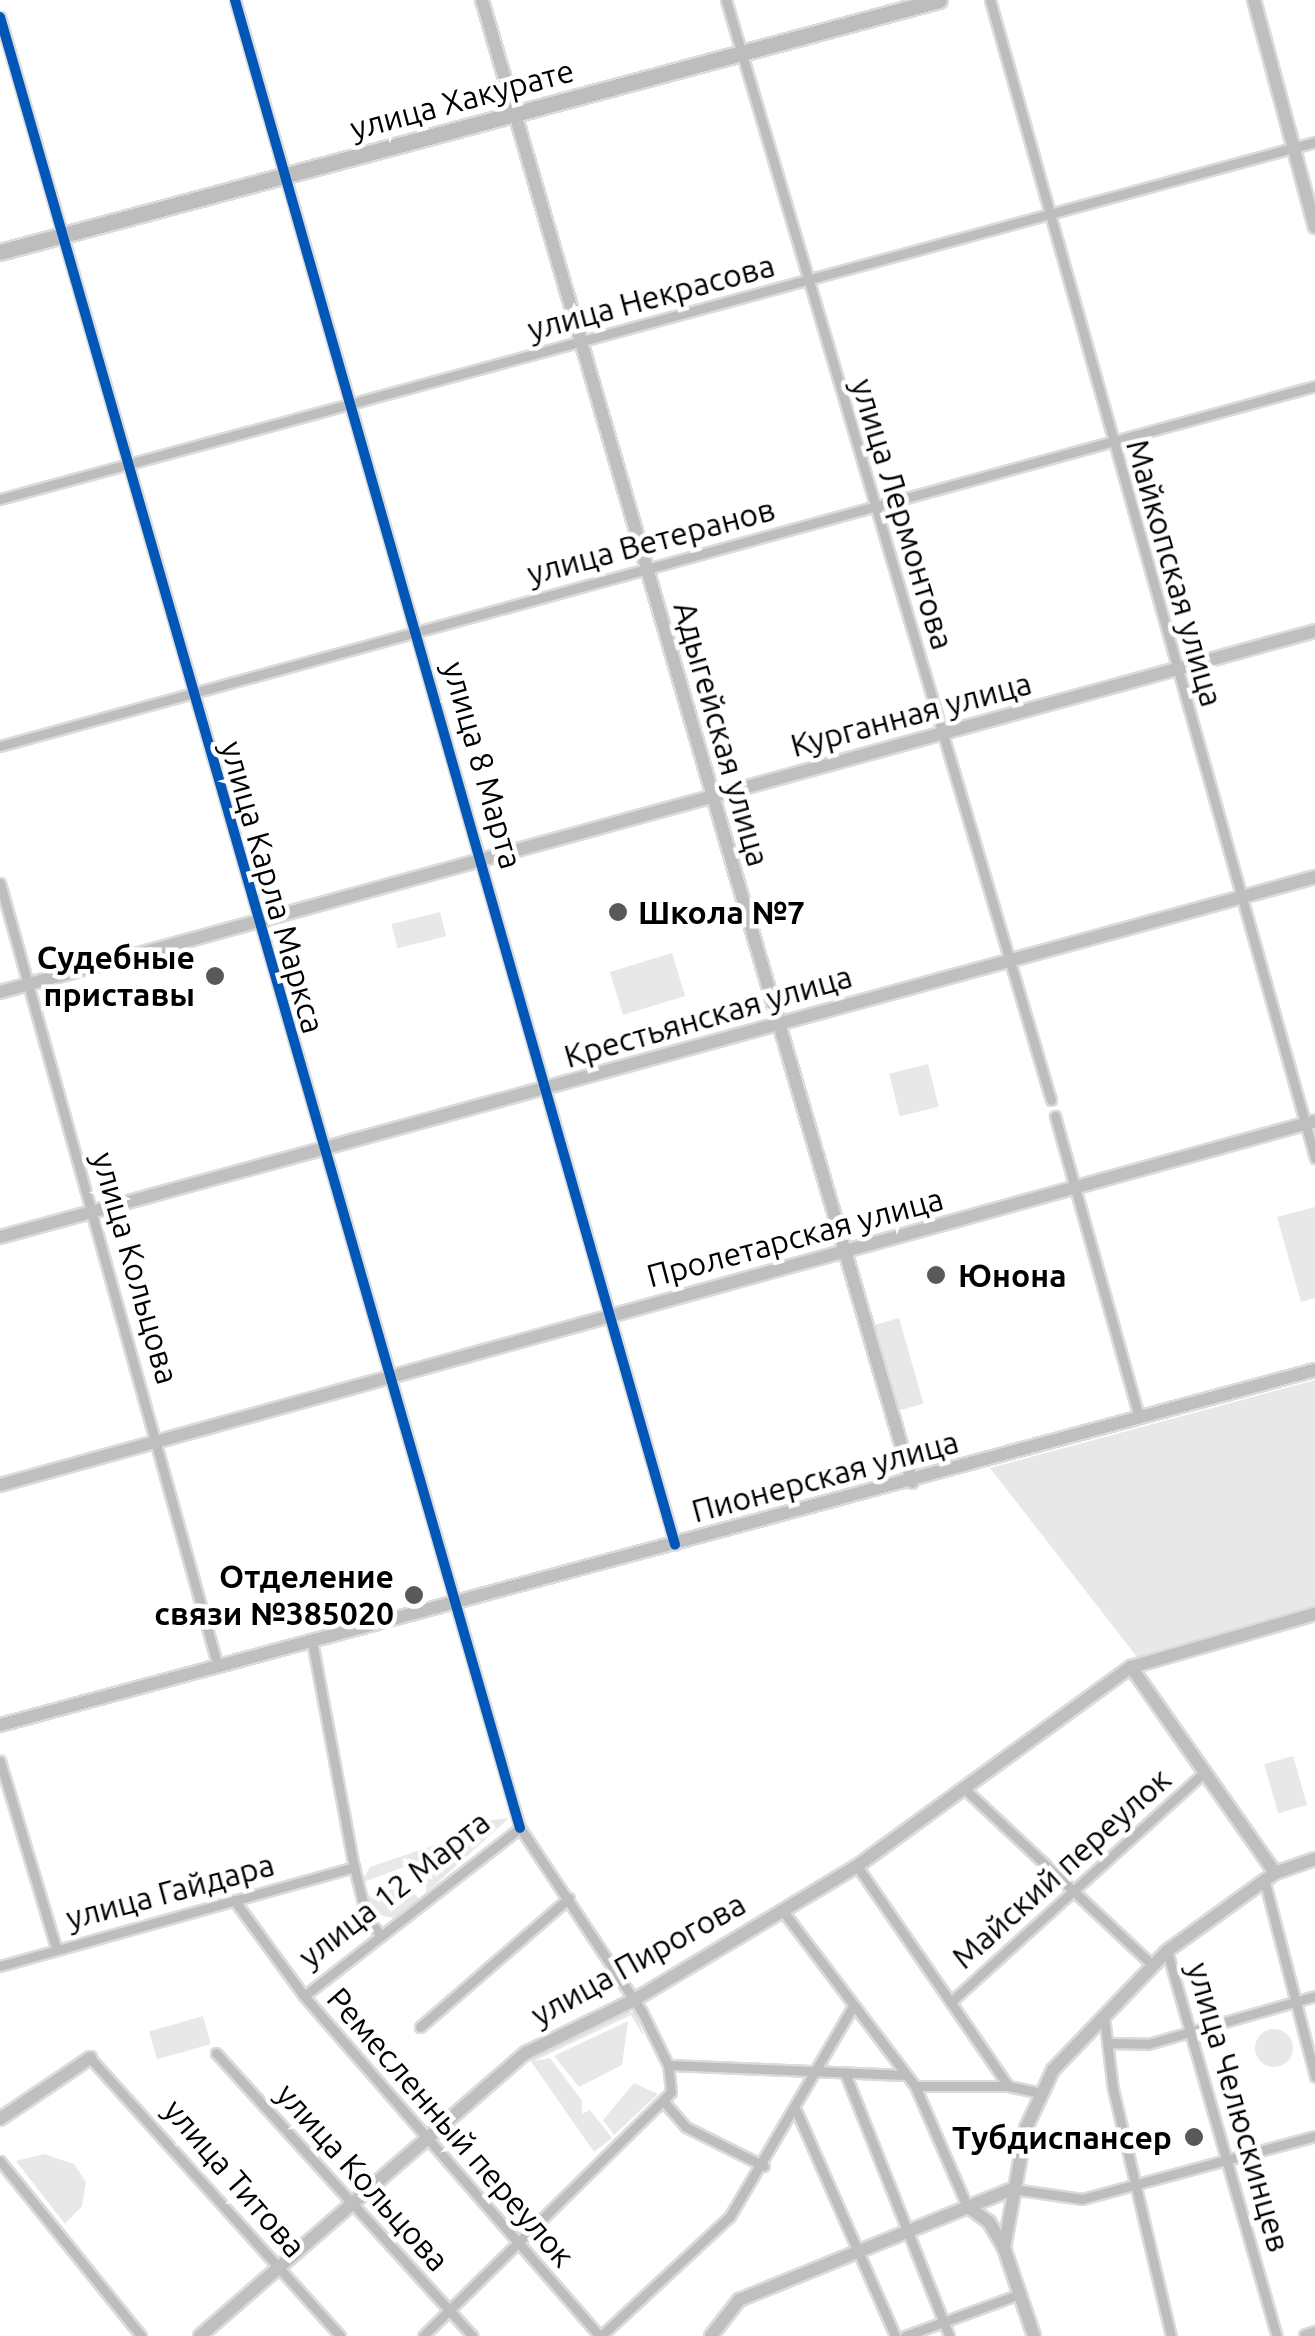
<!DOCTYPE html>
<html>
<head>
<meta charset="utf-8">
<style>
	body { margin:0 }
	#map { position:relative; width:1315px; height:2336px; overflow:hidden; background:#fff; font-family:Ubuntu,sans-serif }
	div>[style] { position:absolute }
	.green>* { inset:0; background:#e8e8e8; transform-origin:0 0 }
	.round { border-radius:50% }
	.roads { filter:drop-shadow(2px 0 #dbdbdb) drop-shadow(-2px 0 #dbdbdb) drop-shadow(0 2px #dbdbdb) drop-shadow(0 -2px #dbdbdb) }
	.street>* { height:9px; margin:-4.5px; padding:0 4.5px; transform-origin:4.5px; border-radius:4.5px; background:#bdbdbd }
	.secondary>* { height:12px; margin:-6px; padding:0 6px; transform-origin:6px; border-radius:6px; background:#bfbfbf }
	.primary>* { height:15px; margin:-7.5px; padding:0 7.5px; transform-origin:7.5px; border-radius:7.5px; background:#bdbdbd }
	.cycleway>* { height:10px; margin:-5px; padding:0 5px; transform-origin:5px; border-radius:5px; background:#0057b8 }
	.dots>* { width:28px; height:28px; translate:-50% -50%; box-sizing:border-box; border:5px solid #fff; border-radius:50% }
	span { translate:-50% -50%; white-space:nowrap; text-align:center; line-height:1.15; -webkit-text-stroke:9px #fff; paint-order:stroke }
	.street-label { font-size:32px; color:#000 }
	.poi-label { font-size:32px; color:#000; font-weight:700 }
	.left { translate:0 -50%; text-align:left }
	.right { translate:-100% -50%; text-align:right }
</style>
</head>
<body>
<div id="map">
	<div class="green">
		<div style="left:440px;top:912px;width:25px;height:50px;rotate:76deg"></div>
		<div style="left:672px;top:953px;width:45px;height:65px;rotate:73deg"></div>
		<div style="left:928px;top:1064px;width:44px;height:40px;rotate:76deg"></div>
		<div style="clip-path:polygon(1315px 1207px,1315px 1298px,1301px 1302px,1277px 1217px)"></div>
		<div style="left:899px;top:1318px;width:89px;height:25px;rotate:74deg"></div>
		<div style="clip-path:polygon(1315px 1380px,1315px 1606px,1137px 1657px,990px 1468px)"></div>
		<div style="left:1293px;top:1756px;width:51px;height:30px;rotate:74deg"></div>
		<div style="clip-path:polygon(509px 1818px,426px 1893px,427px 1858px,361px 1883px,370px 1867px,470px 1833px,469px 1823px)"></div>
		<div style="clip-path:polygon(406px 1885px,419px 1899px,395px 1918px,372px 1914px,365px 1898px)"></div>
		<div style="clip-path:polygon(627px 2012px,636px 2012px,644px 2037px,631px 2015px,534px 2061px,550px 2058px,582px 2101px,582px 2114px,590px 2110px,612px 2138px,594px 2152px,530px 2060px)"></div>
		<div style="left:203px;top:2016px;width:29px;height:56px;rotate:74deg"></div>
		<div style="clip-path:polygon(628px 2021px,622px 2065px,579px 2087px,554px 2056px)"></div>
		<div class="round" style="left:1255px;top:2029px;width:38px;height:38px"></div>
		<div style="clip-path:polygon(634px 2083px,658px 2094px,614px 2135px,603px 2120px)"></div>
		<div style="clip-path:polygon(44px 2154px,74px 2164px,86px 2182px,82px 2206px,65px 2224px,16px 2161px)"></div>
	</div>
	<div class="roads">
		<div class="street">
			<div style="left:235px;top:0;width:1606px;rotate:74.1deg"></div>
			<div style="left:726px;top:0;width:1147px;rotate:73.54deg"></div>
			<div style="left:990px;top:0;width:1203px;rotate:74.32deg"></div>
			<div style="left:0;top:17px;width:1884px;rotate:73.98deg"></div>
			<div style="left:0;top:499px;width:1363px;rotate:-15.19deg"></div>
			<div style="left:0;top:746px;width:1363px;rotate:-15.31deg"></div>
			<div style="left:0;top:883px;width:814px;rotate:74.46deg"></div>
			<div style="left:1055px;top:1116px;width:313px;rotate:74.4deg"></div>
			<div style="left:312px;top:1641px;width:230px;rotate:79.5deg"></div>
			<div style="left:354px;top:1867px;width:54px;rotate:76deg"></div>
			<div style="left:367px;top:1919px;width:21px;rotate:49deg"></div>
			<div style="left:0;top:1761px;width:195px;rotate:73.3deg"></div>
			<div style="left:968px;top:1792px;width:253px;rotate:43.2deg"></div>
			<div style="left:857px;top:1866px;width:267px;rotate:55.5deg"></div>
			<div style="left:1008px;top:2086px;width:30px;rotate:12deg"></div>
			<div style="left:1265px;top:1883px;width:200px;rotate:75.5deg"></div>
			<div style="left:234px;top:1900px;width:119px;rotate:53.9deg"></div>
			<div style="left:304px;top:1996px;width:451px;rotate:49deg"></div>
			<div style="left:782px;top:1910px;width:221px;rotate:52.9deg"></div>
			<div style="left:915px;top:2086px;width:131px;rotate:66.6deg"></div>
			<div style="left:1167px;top:1951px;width:400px;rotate:74.1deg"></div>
			<div style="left:0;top:1966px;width:368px;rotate:-15.6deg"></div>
			<div style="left:304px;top:1996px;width:274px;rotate:-37.9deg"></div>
			<div style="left:953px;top:2000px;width:336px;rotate:-42.2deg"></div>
			<div style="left:1104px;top:2017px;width:73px;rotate:82.9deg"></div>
			<div style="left:1113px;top:2089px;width:254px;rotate:76.8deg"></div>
			<div style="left:420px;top:2027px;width:197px;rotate:-40.9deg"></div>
			<div style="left:1109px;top:2043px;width:39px;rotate:1deg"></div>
			<div style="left:1148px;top:2044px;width:174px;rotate:-16deg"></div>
			<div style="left:216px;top:2053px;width:382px;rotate:47.8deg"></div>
			<div style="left:90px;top:2058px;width:374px;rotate:48deg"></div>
			<div style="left:668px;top:2065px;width:238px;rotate:2.4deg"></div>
			<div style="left:845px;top:2073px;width:283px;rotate:68.4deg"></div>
			<div style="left:915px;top:2086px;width:93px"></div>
			<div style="left:665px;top:2103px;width:32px;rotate:49deg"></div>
			<div style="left:686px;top:2127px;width:87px;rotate:26.6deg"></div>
			<div style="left:796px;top:2110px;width:247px;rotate:66.3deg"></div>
			<div style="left:0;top:2161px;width:225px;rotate:51.1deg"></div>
			<div style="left:1013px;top:2189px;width:70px;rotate:8.2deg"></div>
			<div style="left:1082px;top:2199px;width:241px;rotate:-15.1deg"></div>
			<div style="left:423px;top:2336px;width:348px;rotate:-44.5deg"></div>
			<div style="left:671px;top:2092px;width:27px;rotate:-96deg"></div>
			<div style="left:668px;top:2065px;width:59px;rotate:-116.1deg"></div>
			<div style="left:642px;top:2012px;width:221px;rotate:-123.5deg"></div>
			<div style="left:601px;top:2336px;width:176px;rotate:-42.9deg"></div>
			<div style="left:730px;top:2216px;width:241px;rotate:-59.6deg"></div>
			<div style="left:905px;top:2336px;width:119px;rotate:-20.1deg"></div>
		</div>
		<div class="secondary">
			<div style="left:482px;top:0;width:1543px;rotate:73.82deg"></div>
			<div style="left:1254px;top:0;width:235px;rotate:75deg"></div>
			<div style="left:0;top:992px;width:1364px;rotate:-15.35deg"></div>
			<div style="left:0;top:1237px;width:1363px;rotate:-15.31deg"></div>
			<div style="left:0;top:1485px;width:1364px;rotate:-15.47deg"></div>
			<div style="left:1131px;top:1667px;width:251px;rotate:55deg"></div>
			<div style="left:0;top:1725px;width:1362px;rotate:-15.11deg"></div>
			<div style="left:0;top:2119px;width:109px;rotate:-34.1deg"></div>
			<div style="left:967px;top:2206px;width:27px;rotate:36deg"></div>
			<div style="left:989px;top:2222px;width:30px;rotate:60deg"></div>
			<div style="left:1004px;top:2248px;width:93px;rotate:71.2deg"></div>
			<div style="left:1004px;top:2248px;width:122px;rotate:-79.6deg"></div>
			<div style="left:1026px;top:2128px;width:64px;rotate:-65deg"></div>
			<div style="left:1053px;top:2070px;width:165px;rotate:-46.2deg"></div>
			<div style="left:1167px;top:1951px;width:133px;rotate:-35.8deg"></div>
			<div style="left:1275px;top:1873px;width:42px;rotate:-19.3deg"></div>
			<div style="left:200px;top:2336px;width:432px;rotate:-41deg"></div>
			<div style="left:526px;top:2053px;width:120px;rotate:-26.1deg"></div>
			<div style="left:634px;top:2000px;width:260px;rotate:-31deg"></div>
			<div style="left:857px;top:1866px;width:339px;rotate:-36deg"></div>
			<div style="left:1131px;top:1667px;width:191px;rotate:-16.1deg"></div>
			<div style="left:711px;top:2336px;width:46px;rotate:-52.1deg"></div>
			<div style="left:739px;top:2300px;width:296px;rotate:-22.1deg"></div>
			<div style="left:1306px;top:2336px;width:9px;rotate:-18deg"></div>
		</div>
		<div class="primary">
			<div style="left:0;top:252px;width:972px;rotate:-15.02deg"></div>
		</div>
	</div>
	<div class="cycleway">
		<div style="left:235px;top:0;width:1606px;rotate:74.1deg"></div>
		<div style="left:0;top:17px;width:1884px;rotate:73.98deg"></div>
	</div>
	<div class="dots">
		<div style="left:618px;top:912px;background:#595959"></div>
		<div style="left:215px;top:976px;background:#595959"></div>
		<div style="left:936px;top:1275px;background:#595959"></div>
		<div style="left:414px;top:1595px;background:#595959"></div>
		<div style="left:1194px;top:2137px;background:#595959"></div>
	</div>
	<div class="street-label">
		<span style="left:462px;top:99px;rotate:-15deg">улица Хакурате</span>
		<span style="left:651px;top:297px;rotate:-15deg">улица Некрасова</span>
		<span style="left:903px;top:514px;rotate:73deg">улица Лермонтова</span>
		<span style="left:651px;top:541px;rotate:-15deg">улица Ветеранов</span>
		<span style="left:1175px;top:573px;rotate:74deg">Майкопская улица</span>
		<span style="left:911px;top:714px;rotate:-15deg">Курганная улица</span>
		<span style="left:722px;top:734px;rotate:74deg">Адыгейская улица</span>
		<span style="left:483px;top:765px;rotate:74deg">улица 8 Марта</span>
		<span style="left:273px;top:887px;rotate:74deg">улица Карла Маркса</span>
		<span style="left:708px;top:1016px;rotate:-16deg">Крестьянская улица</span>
		<span style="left:795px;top:1237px;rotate:-15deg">Пролетарская улица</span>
		<span style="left:136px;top:1268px;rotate:74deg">улица Кольцова</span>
		<span style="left:825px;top:1476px;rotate:-15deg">Пионерская улица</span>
		<span style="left:1061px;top:1868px;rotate:-42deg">Майский переулок</span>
		<span style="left:394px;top:1889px;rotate:-38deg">улица 12 Марта</span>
		<span style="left:170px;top:1891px;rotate:-15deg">улица Гайдара</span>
		<span style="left:638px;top:1959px;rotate:-29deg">улица Пирогова</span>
		<span style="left:1239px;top:2107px;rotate:74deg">улица Челюскинцев</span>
		<span style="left:451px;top:2127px;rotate:49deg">Ремесленный переулок</span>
		<span style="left:363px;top:2177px;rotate:48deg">улица Кольцова</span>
		<span style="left:235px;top:2178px;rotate:49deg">улица Титова</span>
	</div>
	<div class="poi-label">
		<span class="left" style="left:638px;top:912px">Школа №7</span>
		<span class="right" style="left:195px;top:976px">Судебные<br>приставы</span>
		<span class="left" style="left:958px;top:1275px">Юнона</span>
		<span class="right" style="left:394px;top:1595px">Отделение<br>связи №385020</span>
		<span class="right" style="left:1172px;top:2137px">Тубдиспансер</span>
	</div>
</div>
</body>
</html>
